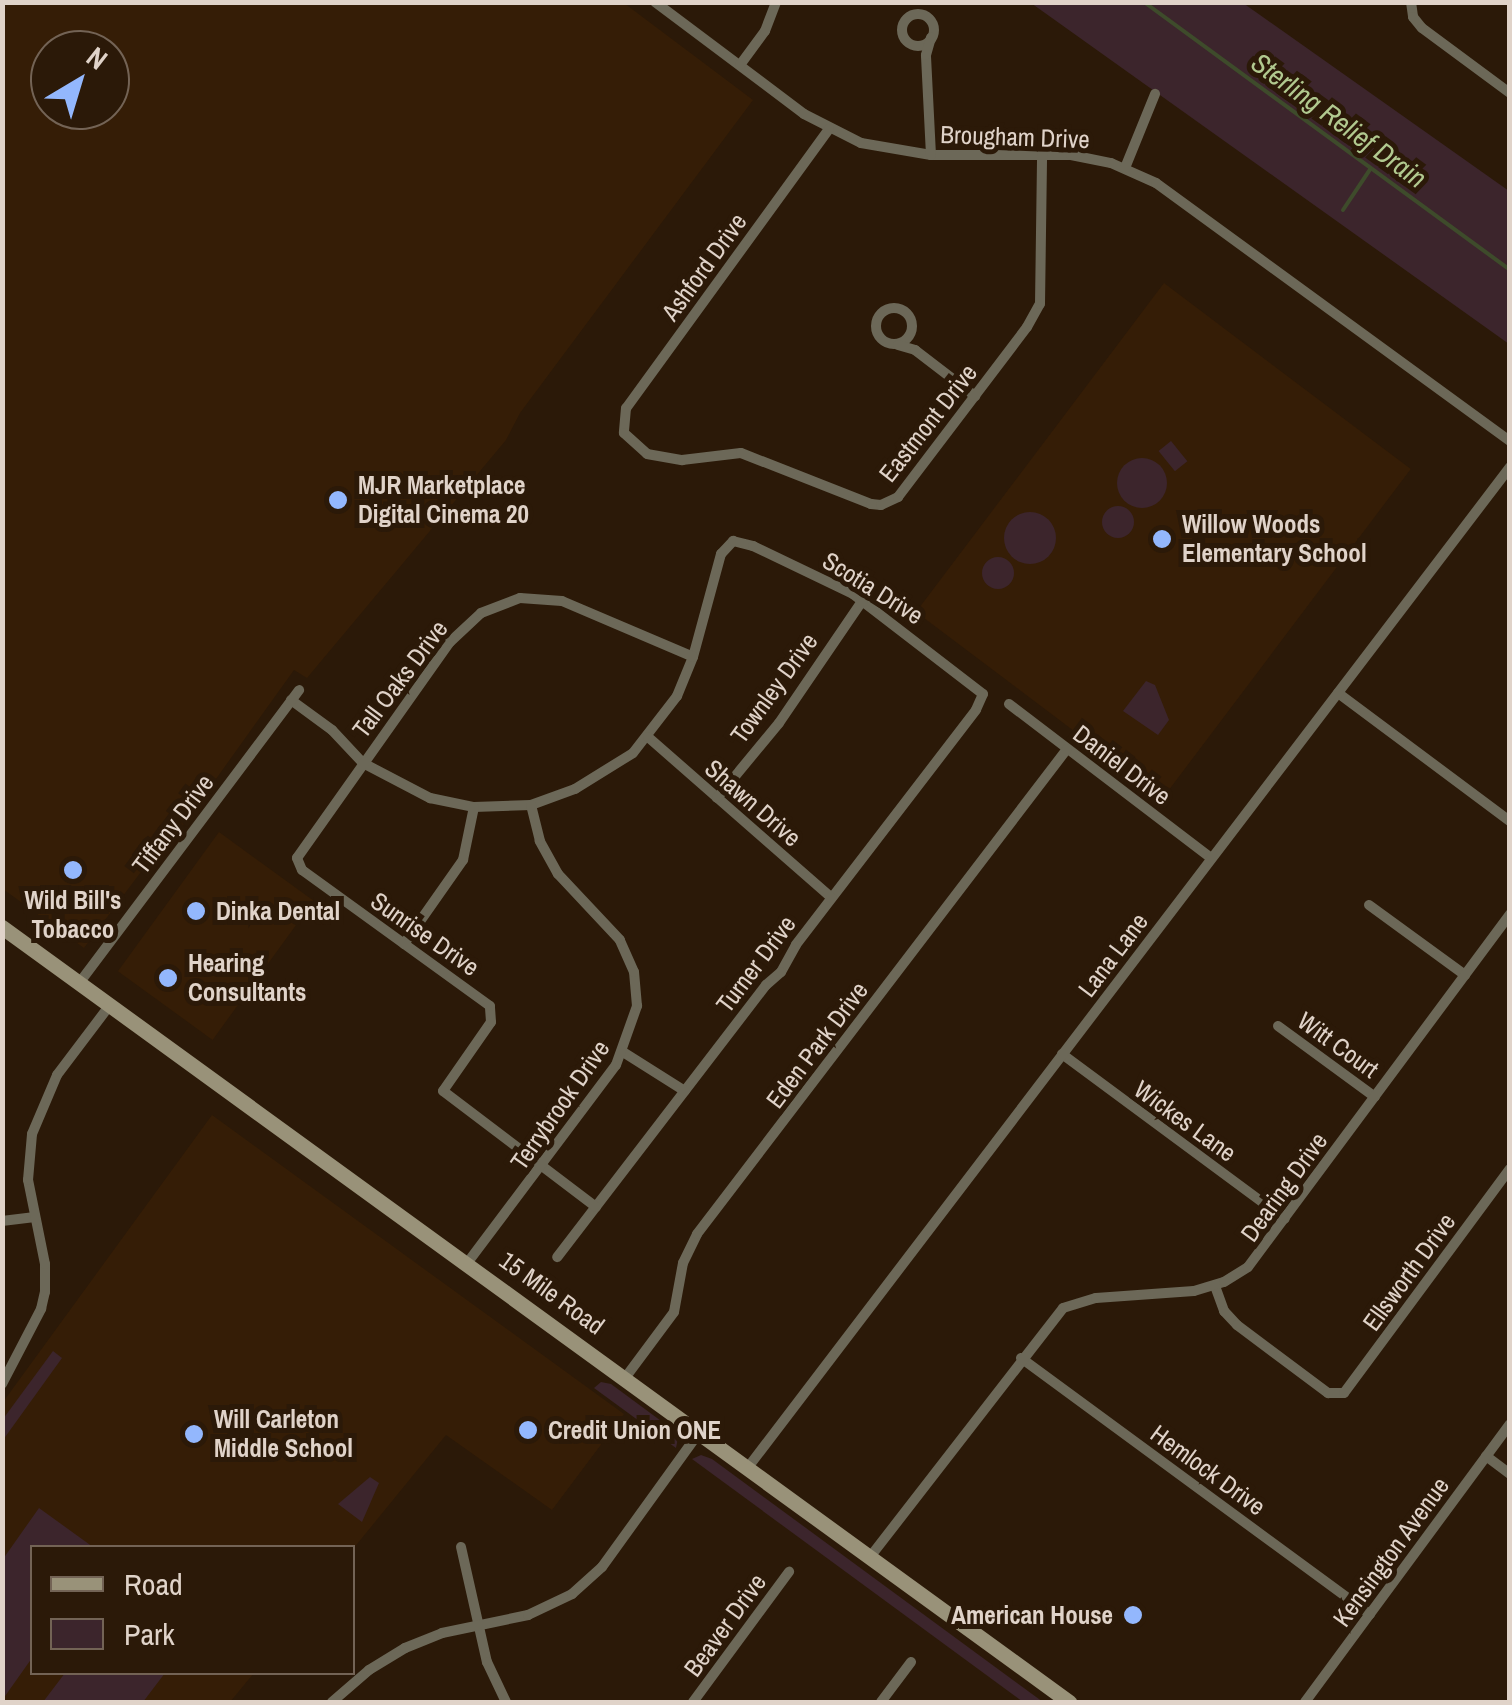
<!DOCTYPE html>
<html>
<head>
<meta charset="utf-8">
<style>
	body { margin:0 }
	#map { position:relative; width:1512px; height:1705px; overflow:hidden; background:#2b1908; font-family:"Archivo Narrow",sans-serif }
	div>[style] { position:absolute }
	.built>* { inset:0; background:#351d06; transform-origin:0 0 }
	.green>* { inset:0; background:#3c252c; transform-origin:0 0 }
	.round { border-radius:50% }
	.stream>* { height:4px; margin:-2px; padding:0 2px; transform-origin:2px; border-radius:2px; background:#3e4b2b }
	.street>* { height:10px; margin:-5px; padding:0 5px; transform-origin:5px; border-radius:5px; background:#6c6858 }
	.street>.ring { margin:-5px; padding:0; box-sizing:content-box; background:none; border:10px solid #6c6858; border-radius:50% }
	.secondary>* { height:15px; margin:-7.5px; padding:0 7.5px; transform-origin:7.5px; border-radius:7.5px; background:#999279 }
	.dots>* { width:28px; height:28px; translate:-50% -50%; box-sizing:border-box; border:5px solid #2b1908; border-radius:50% }
	span { translate:-50% -50%; white-space:nowrap; text-align:center; line-height:1.15; -webkit-text-stroke:10px #2b1908; paint-order:stroke }
	.street-label { font-size:25px; color:#e0d3c9 }
	.poi-label { font-size:25px; color:#e0d3c9; font-weight:700 }
	.left { translate:0 -50%; text-align:left }
	.right { translate:-100% -50%; text-align:right }
	.water-label { font-size:28px; color:#b1c98f; font-style:italic }
	.frame { position:absolute; inset:0; border:5px solid #e0d3c9; pointer-events:none }
	.legend { position:absolute; left:30px; top:1545px; width:325px; height:130px; box-sizing:border-box; background:#2b1908; border:2px solid #736355; margin:0; padding:12px 18px; list-style:none; font-size:30px; color:#e0d3c9 }
	.legend li { display:flex; align-items:center; gap:20px; height:50px }
	.legend b { width:50px; border:2px solid #736355 }
	.north { position:absolute; left:30px; top:30px; width:100px; height:100px; box-sizing:border-box; background:#2b1908; border:2px solid #736355; border-radius:50%; rotate:38deg; font-size:28px; font-weight:700; line-height:40px; text-align:center; color:#e0d3c9 }
	.north::after { content:''; display:block; margin:auto; width:35px; height:45px; background:#93b7fd; clip-path:polygon(50% 0,100% 100%,50% 72%,0 100%) }
</style>
</head>
<body>
<div id="map">
	<div class="built">
		<div style="clip-path:polygon(evenodd,3px 2px,624px 3px,753px 100px,520px 413px,506px 440px,307px 678px,294px 670px,178px 832px,173px 829px,84px 948px,3px 889px,3px 2px,50px 50px,110px 50px,110px 110px,50px 110px,50px 50px)"></div>
		<div style="left:1164px;top:283px;width:309px;height:412px;rotate:37deg"></div>
		<div style="left:219px;top:832px;width:117px;height:172px;rotate:36deg"></div>
		<div style="clip-path:polygon(212px 1115px,624px 1414px,552px 1510px,446px 1435px,353px 1549px,32px 1548px,32px 1672px,254px 1673px,230px 1702px,3px 1702px,3px 1402px)"></div>
	</div>
	<div class="green">
		<div style="clip-path:polygon(1031px 3px,1243px 3px,1509px 191px,1509px 344px)"></div>
		<div style="left:1171px;top:441px;width:26px;height:16px;rotate:51deg"></div>
		<div class="round" style="left:1117px;top:458px;width:50px;height:50px"></div>
		<div class="round" style="left:1102px;top:506px;width:32px;height:32px"></div>
		<div class="round" style="left:1004px;top:512px;width:52px;height:52px"></div>
		<div class="round" style="left:982px;top:557px;width:32px;height:32px"></div>
		<div style="clip-path:polygon(1146px 681px,1155px 685px,1169px 720px,1158px 735px,1123px 711px)"></div>
		<div style="clip-path:polygon(53px 1351px,62px 1358px,3px 1440px,3px 1419px)"></div>
		<div style="clip-path:polygon(601px 1382px,611px 1384px,672px 1429px,678px 1438px,676px 1448px,594px 1388px)"></div>
		<div style="clip-path:polygon(701px 1455px,712px 1459px,1043px 1702px,1023px 1702px,692px 1459px)"></div>
		<div style="clip-path:polygon(370px 1477px,379px 1483px,362px 1522px,338px 1504px)"></div>
		<div style="clip-path:polygon(39px 1508px,93px 1547px,32px 1548px,32px 1658px,3px 1699px,3px 1559px)"></div>
		<div style="clip-path:polygon(65px 1673px,65px 1672px,165px 1673px,143px 1702px,43px 1702px)"></div>
	</div>
	<div class="stream">
		<div style="left:1144px;top:2px;width:454px;rotate:36.2deg"></div>
		<div style="left:1343px;top:210px;width:50px;rotate:-56.3deg"></div>
	</div>
	<div class="street">
		<div style="left:655px;top:2px;width:186px;rotate:36.9deg"></div>
		<div style="left:804px;top:114px;width:64px;rotate:27deg"></div>
		<div style="left:861px;top:143px;width:71px;rotate:9.7deg"></div>
		<div style="left:931px;top:155px;width:140px"></div>
		<div style="left:1071px;top:155px;width:41px;rotate:11.3deg"></div>
		<div style="left:1111px;top:163px;width:49px;rotate:24deg"></div>
		<div style="left:1156px;top:183px;width:438px;rotate:36.1deg"></div>
		<div style="left:1411px;top:2px;width:15px;rotate:82deg"></div>
		<div style="left:1413px;top:17px;width:14px;rotate:51deg"></div>
		<div style="left:1422px;top:28px;width:109px;rotate:36.5deg"></div>
		<div class="ring" style="left:902px;top:14px;width:22px;height:22px"></div>
		<div style="left:740px;top:65px;width:42px;rotate:-53.7deg"></div>
		<div style="left:765px;top:31px;width:31px;rotate:-69deg"></div>
		<div style="left:829px;top:129px;width:345px;rotate:126deg"></div>
		<div style="left:626px;top:408px;width:25px;rotate:95deg"></div>
		<div style="left:624px;top:433px;width:31px;rotate:42deg"></div>
		<div style="left:647px;top:454px;width:36px;rotate:10deg"></div>
		<div style="left:682px;top:460px;width:59px;rotate:-6.8deg"></div>
		<div style="left:741px;top:453px;width:140px;rotate:21.4deg"></div>
		<div style="left:871px;top:504px;width:10px;rotate:6deg"></div>
		<div style="left:881px;top:505px;width:19px;rotate:-25deg"></div>
		<div style="left:898px;top:497px;width:213px;rotate:-52.8deg"></div>
		<div style="left:1027px;top:327px;width:26px;rotate:-61deg"></div>
		<div style="left:1040px;top:304px;width:150px;rotate:-89.2deg"></div>
		<div style="left:931px;top:155px;width:100px;rotate:-92.9deg"></div>
		<div style="left:926px;top:55px;width:18px;rotate:-74deg"></div>
		<div style="left:1125px;top:168px;width:80px;rotate:-67.9deg"></div>
		<div class="ring" style="left:876px;top:308px;width:26px;height:26px"></div>
		<div style="left:898px;top:345px;width:18px;rotate:16deg"></div>
		<div style="left:915px;top:350px;width:76px;rotate:37.5deg"></div>
		<div style="left:1338px;top:693px;width:214px;rotate:36.7deg"></div>
		<div style="left:291px;top:700px;width:51px;rotate:36.2deg"></div>
		<div style="left:332px;top:730px;width:45px;rotate:46.8deg"></div>
		<div style="left:363px;top:763px;width:76px;rotate:27.6deg"></div>
		<div style="left:430px;top:798px;width:45px;rotate:11.6deg"></div>
		<div style="left:474px;top:807px;width:57px;rotate:-2deg"></div>
		<div style="left:531px;top:805px;width:47px;rotate:-20deg"></div>
		<div style="left:575px;top:789px;width:68px;rotate:-31.8deg"></div>
		<div style="left:633px;top:753px;width:72px;rotate:-52.3deg"></div>
		<div style="left:677px;top:696px;width:42px;rotate:-67.7deg"></div>
		<div style="left:693px;top:657px;width:107px;rotate:-74.8deg"></div>
		<div style="left:721px;top:554px;width:18px;rotate:-47deg"></div>
		<div style="left:733px;top:541px;width:21px;rotate:14deg"></div>
		<div style="left:753px;top:546px;width:111px;rotate:25.6deg"></div>
		<div style="left:853px;top:594px;width:164px;rotate:37.6deg"></div>
		<div style="left:983px;top:694px;width:17px;rotate:114deg"></div>
		<div style="left:976px;top:710px;width:296px;rotate:127.5deg"></div>
		<div style="left:796px;top:945px;width:31px;rotate:119deg"></div>
		<div style="left:781px;top:972px;width:20px;rotate:139deg"></div>
		<div style="left:766px;top:985px;width:343px;rotate:127.5deg"></div>
		<div style="left:1009px;top:704px;width:254px;rotate:37.3deg"></div>
		<div style="left:648px;top:737px;width:244px;rotate:41.2deg"></div>
		<div style="left:717px;top:798px;width:97px;rotate:-50.4deg"></div>
		<div style="left:779px;top:723px;width:149px;rotate:-55.7deg"></div>
		<div style="left:1369px;top:905px;width:119px;rotate:36.1deg"></div>
		<div style="left:404px;top:944px;width:103px;rotate:-54.9deg"></div>
		<div style="left:463px;top:860px;width:54px;rotate:-78.3deg"></div>
		<div style="left:80px;top:982px;width:365px;rotate:-53.1deg"></div>
		<div style="left:1278px;top:1026px;width:120px;rotate:36.2deg"></div>
		<div style="left:623px;top:1052px;width:73px;rotate:32.2deg"></div>
		<div style="left:1062px;top:1054px;width:277px;rotate:36.5deg"></div>
		<div style="left:596px;top:1207px;width:192px;rotate:-142.8deg"></div>
		<div style="left:443px;top:1091px;width:84px;rotate:-55.2deg"></div>
		<div style="left:491px;top:1022px;width:16px;rotate:-94deg"></div>
		<div style="left:490px;top:1006px;width:232px;rotate:-144.1deg"></div>
		<div style="left:302px;top:870px;width:13px;rotate:-113deg"></div>
		<div style="left:297px;top:858px;width:265px;rotate:-54.7deg"></div>
		<div style="left:450px;top:642px;width:42px;rotate:-43.1deg"></div>
		<div style="left:481px;top:613px;width:42px;rotate:-21deg"></div>
		<div style="left:520px;top:598px;width:42px;rotate:4.1deg"></div>
		<div style="left:562px;top:601px;width:142px;rotate:23.1deg"></div>
		<div style="left:2px;top:1221px;width:31px;rotate:-7deg"></div>
		<div style="left:468px;top:1262px;width:246px;rotate:-53.1deg"></div>
		<div style="left:616px;top:1065px;width:63px;rotate:-70.4deg"></div>
		<div style="left:637px;top:1006px;width:34px;rotate:-95deg"></div>
		<div style="left:634px;top:972px;width:35px;rotate:-114deg"></div>
		<div style="left:620px;top:940px;width:91px;rotate:-133.2deg"></div>
		<div style="left:558px;top:874px;width:38px;rotate:-119deg"></div>
		<div style="left:540px;top:841px;width:37px;rotate:-104deg"></div>
		<div style="left:1215px;top:1286px;width:27px;rotate:70deg"></div>
		<div style="left:1224px;top:1311px;width:19px;rotate:47deg"></div>
		<div style="left:1237px;top:1325px;width:114px;rotate:36.8deg"></div>
		<div style="left:1328px;top:1393px;width:16px"></div>
		<div style="left:1344px;top:1393px;width:279px;rotate:-53.5deg"></div>
		<div style="left:1021px;top:1358px;width:433px;rotate:36.3deg"></div>
		<div style="left:625px;top:1378px;width:82px;rotate:-53.4deg"></div>
		<div style="left:674px;top:1312px;width:50px;rotate:-79.6deg"></div>
		<div style="left:683px;top:1263px;width:32px;rotate:-64deg"></div>
		<div style="left:697px;top:1234px;width:610px;rotate:-52.66deg"></div>
		<div style="left:2px;top:1384px;width:85px;rotate:-62.5deg"></div>
		<div style="left:41px;top:1309px;width:17px;rotate:-77deg"></div>
		<div style="left:45px;top:1292px;width:28px;rotate:-90deg"></div>
		<div style="left:45px;top:1264px;width:86px;rotate:-101.4deg"></div>
		<div style="left:28px;top:1180px;width:46px;rotate:-85deg"></div>
		<div style="left:32px;top:1134px;width:64px;rotate:-67deg"></div>
		<div style="left:57px;top:1075px;width:88px;rotate:-52.9deg"></div>
		<div style="left:1486px;top:1456px;width:30px;rotate:37deg"></div>
		<div style="left:749px;top:1466px;width:1256px;rotate:-52.7deg"></div>
		<div style="left:461px;top:1547px;width:118px;rotate:77.3deg"></div>
		<div style="left:487px;top:1662px;width:44px;rotate:64.6deg"></div>
		<div style="left:870px;top:1557px;width:315px;rotate:-52.2deg"></div>
		<div style="left:1063px;top:1308px;width:34px;rotate:-17deg"></div>
		<div style="left:1096px;top:1298px;width:98px;rotate:-4.1deg"></div>
		<div style="left:1194px;top:1291px;width:31px;rotate:-17deg"></div>
		<div style="left:1224px;top:1282px;width:28px;rotate:-32deg"></div>
		<div style="left:1248px;top:1267px;width:440px;rotate:-53.4deg"></div>
		<div style="left:332px;top:1702px;width:49px;rotate:-40.9deg"></div>
		<div style="left:369px;top:1670px;width:42px;rotate:-31.4deg"></div>
		<div style="left:405px;top:1648px;width:40px;rotate:-22deg"></div>
		<div style="left:442px;top:1633px;width:88px;rotate:-11.8deg"></div>
		<div style="left:528px;top:1615px;width:49px;rotate:-25.5deg"></div>
		<div style="left:572px;top:1594px;width:40px;rotate:-42deg"></div>
		<div style="left:602px;top:1567px;width:168px;rotate:-54.2deg"></div>
		<div style="left:693px;top:1702px;width:162px;rotate:-53.6deg"></div>
		<div style="left:881px;top:1702px;width:50px;rotate:-53.1deg"></div>
		<div style="left:1305px;top:1702px;width:345px;rotate:-53.6deg"></div>
	</div>
	<div class="secondary">
		<div style="left:2px;top:927px;width:1319px;rotate:35.99deg"></div>
	</div>
	<div class="dots">
		<div style="left:338px;top:500px;background:#93b7fd"></div>
		<div style="left:1162px;top:539px;background:#93b7fd"></div>
		<div style="left:73px;top:870px;background:#93b7fd"></div>
		<div style="left:196px;top:911px;background:#93b7fd"></div>
		<div style="left:168px;top:978px;background:#93b7fd"></div>
		<div style="left:528px;top:1430px;background:#93b7fd"></div>
		<div style="left:194px;top:1434px;background:#93b7fd"></div>
		<div style="left:1133px;top:1615px;background:#93b7fd"></div>
	</div>
	<div class="street-label">
		<span style="left:1015px;top:137px;rotate:2deg">Brougham Drive</span>
		<span style="left:704px;top:267px;rotate:-54deg">Ashford Drive</span>
		<span style="left:928px;top:423px;rotate:-52deg">Eastmont Drive</span>
		<span style="left:873px;top:588px;rotate:32deg">Scotia Drive</span>
		<span style="left:400px;top:679px;rotate:-53deg">Tall Oaks Drive</span>
		<span style="left:774px;top:688px;rotate:-54deg">Townley Drive</span>
		<span style="left:1122px;top:765px;rotate:37deg">Daniel Drive</span>
		<span style="left:753px;top:803px;rotate:41deg">Shawn Drive</span>
		<span style="left:173px;top:824px;rotate:-53deg">Tiffany Drive</span>
		<span style="left:425px;top:934px;rotate:35deg">Sunrise Drive</span>
		<span style="left:1113px;top:955px;rotate:-53deg">Lana Lane</span>
		<span style="left:756px;top:964px;rotate:-53deg">Turner Drive</span>
		<span style="left:817px;top:1045px;rotate:-53deg">Eden Park Drive</span>
		<span style="left:1338px;top:1045px;rotate:36deg">Witt Court</span>
		<span style="left:560px;top:1105px;rotate:-55deg">Terrybrook Drive</span>
		<span style="left:1185px;top:1121px;rotate:36deg">Wickes Lane</span>
		<span style="left:1284px;top:1187px;rotate:-54deg">Dearing Drive</span>
		<span style="left:1409px;top:1272px;rotate:-54deg">Ellsworth Drive</span>
		<span style="left:552px;top:1293px;rotate:36deg">15 Mile Road</span>
		<span style="left:1208px;top:1470px;rotate:36deg">Hemlock Drive</span>
		<span style="left:1391px;top:1552px;rotate:-54deg">Kensington Avenue</span>
		<span style="left:725px;top:1625px;rotate:-54deg">Beaver Drive</span>
	</div>
	<div class="poi-label">
		<span class="left" style="left:358px;top:500px">MJR Marketplace<br>Digital Cinema 20</span>
		<span class="left" style="left:1182px;top:539px">Willow Woods<br>Elementary School</span>
		<span style="left:73px;top:915px">Wild Bill's<br>Tobacco</span>
		<span class="left" style="left:216px;top:911px">Dinka Dental</span>
		<span class="left" style="left:188px;top:978px">Hearing<br>Consultants</span>
		<span class="left" style="left:214px;top:1434px">Will Carleton<br>Middle School</span>
		<span class="left" style="left:548px;top:1430px">Credit Union ONE</span>
		<span class="right" style="left:1113px;top:1615px">American House</span>
	</div>
	<div class="water-label">
		<span style="left:1339px;top:120px;rotate:36deg">Sterling Relief Drain</span>
	</div>
	<div class="frame"></div>
	<ul class="legend">
	<li><b style="height:12px;background:#999279"></b>Road</li>
	<li><b style="height:28px;background:#3c252c"></b>Park</li>
	</ul>
	<div class="north">N</div>
</div>
</body>
</html>
